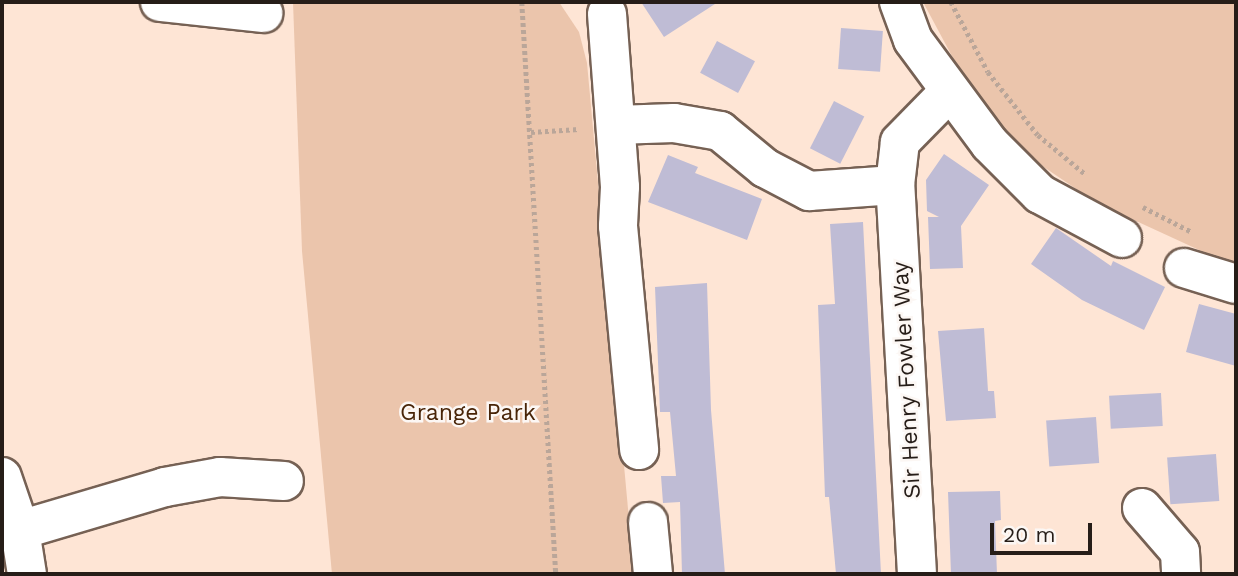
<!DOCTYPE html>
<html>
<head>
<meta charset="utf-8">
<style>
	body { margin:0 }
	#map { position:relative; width:1238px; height:576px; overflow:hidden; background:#fee5d5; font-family:"Work Sans",sans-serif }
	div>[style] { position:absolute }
	.green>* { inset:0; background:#ebc5ac }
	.building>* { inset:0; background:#bfbcd5; transform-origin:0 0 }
	.path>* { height:4.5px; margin-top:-2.25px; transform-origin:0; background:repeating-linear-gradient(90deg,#baa699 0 3.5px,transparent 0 7px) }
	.roads { filter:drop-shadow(2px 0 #766154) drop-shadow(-2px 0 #766154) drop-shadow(0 2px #766154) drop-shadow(0 -2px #766154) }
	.minor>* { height:38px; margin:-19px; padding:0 19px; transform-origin:19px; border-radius:19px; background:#fff }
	span { translate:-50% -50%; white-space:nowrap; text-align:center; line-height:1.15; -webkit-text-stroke:5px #fcf7f4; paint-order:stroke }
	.street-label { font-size:23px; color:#261d18 }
	.park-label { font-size:23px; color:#482407 }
	.frame { position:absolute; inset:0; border:4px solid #261d18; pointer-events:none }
	.scale { position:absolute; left:990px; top:523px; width:102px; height:32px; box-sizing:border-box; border:4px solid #261d18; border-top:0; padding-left:9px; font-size:21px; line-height:24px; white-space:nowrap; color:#261d18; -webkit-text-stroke:5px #fcf7f4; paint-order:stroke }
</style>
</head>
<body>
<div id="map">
	<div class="green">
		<div style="clip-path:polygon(293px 2px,559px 2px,579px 32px,587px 63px,634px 574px,332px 574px,302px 251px)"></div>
		<div style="clip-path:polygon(923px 2px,1236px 2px,1236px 267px,1097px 203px,1029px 157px,968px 86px)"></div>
	</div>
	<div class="building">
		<div style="clip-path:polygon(641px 2px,718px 2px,664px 37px)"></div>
		<div style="left:841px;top:28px;width:42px;height:41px;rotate:4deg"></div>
		<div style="left:717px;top:41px;width:43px;height:36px;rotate:28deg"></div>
		<div style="left:834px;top:101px;width:34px;height:53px;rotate:27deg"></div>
		<div style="clip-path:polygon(944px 154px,989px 185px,961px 226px,963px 268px,930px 269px,928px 217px,939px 217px,927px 211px,926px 180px)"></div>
		<div style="clip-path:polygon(668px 155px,698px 167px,695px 173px,762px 199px,747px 240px,648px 202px)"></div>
		<div style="clip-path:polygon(863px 222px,881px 574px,836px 574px,829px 497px,825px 497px,818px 305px,835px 304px,830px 224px)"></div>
		<div style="clip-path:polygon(1056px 228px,1111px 266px,1113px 261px,1165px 287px,1144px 330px,1082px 300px,1031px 264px)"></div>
		<div style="clip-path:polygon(707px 283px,711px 410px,725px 574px,682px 574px,680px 502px,663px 503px,661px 476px,676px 476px,670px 412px,660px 412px,655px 287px)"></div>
		<div style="clip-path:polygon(1199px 304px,1236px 314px,1236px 366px,1186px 352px)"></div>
		<div style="clip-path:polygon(984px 328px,988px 391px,994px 391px,996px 418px,946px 421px,938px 331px)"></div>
		<div style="left:1161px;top:393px;width:33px;height:52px;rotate:87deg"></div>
		<div style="left:1096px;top:417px;width:46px;height:50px;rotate:86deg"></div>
		<div style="left:1216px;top:454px;width:47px;height:49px;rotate:86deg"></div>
		<div style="clip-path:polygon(1000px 491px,1001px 520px,995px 521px,997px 574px,951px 574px,948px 492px)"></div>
	</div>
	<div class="path">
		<div style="left:522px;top:2px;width:573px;rotate:86.6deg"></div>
		<div style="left:951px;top:2px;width:79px;rotate:62.1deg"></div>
		<div style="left:988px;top:72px;width:80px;rotate:51.6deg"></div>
		<div style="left:1038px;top:135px;width:60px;rotate:39.6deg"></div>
		<div style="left:531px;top:132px;width:48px;rotate:-3.6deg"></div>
		<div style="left:1143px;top:207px;width:55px;rotate:27deg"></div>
	</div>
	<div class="roads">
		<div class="minor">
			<div style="left:160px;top:2px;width:104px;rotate:6.1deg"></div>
			<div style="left:899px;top:2px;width:40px;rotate:69.8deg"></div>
			<div style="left:913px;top:40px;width:129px;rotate:53.5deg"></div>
			<div style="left:990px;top:144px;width:71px;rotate:45deg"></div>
			<div style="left:1040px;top:194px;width:93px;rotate:28.2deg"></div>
			<div style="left:607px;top:14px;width:173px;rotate:85.7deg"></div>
			<div style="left:620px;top:187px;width:39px;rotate:93deg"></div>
			<div style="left:618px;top:226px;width:225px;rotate:84.6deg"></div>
			<div style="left:616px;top:125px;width:58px;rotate:-2deg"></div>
			<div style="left:674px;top:123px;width:47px;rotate:9.9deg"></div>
			<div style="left:720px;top:131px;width:58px;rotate:39.4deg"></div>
			<div style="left:765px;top:168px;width:50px;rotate:27.6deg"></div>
			<div style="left:809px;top:191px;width:86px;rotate:-4deg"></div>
			<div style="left:1184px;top:268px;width:54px;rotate:17.1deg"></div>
			<div style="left:2px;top:477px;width:56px;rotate:71.2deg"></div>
			<div style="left:20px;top:530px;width:45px;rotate:81deg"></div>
			<div style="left:1142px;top:508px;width:58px;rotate:49.2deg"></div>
			<div style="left:1180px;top:552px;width:22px;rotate:87deg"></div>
			<div style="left:648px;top:522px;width:52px;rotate:84.5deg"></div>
			<div style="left:20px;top:530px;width:151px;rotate:-16.5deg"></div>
			<div style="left:165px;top:487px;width:56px;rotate:-10.3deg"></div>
			<div style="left:220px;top:477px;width:64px;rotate:3.6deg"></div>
			<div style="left:917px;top:574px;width:390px;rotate:-93.2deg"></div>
			<div style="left:895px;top:185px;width:43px;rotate:-83.4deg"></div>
			<div style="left:900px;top:142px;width:70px;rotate:-45.6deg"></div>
		</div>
	</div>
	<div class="street-label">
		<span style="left:907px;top:380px;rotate:-93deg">Sir Henry Fowler Way</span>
	</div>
	<div class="park-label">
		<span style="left:468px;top:413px">Grange Park</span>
	</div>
	<div class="frame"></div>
	<div class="scale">20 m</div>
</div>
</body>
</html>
